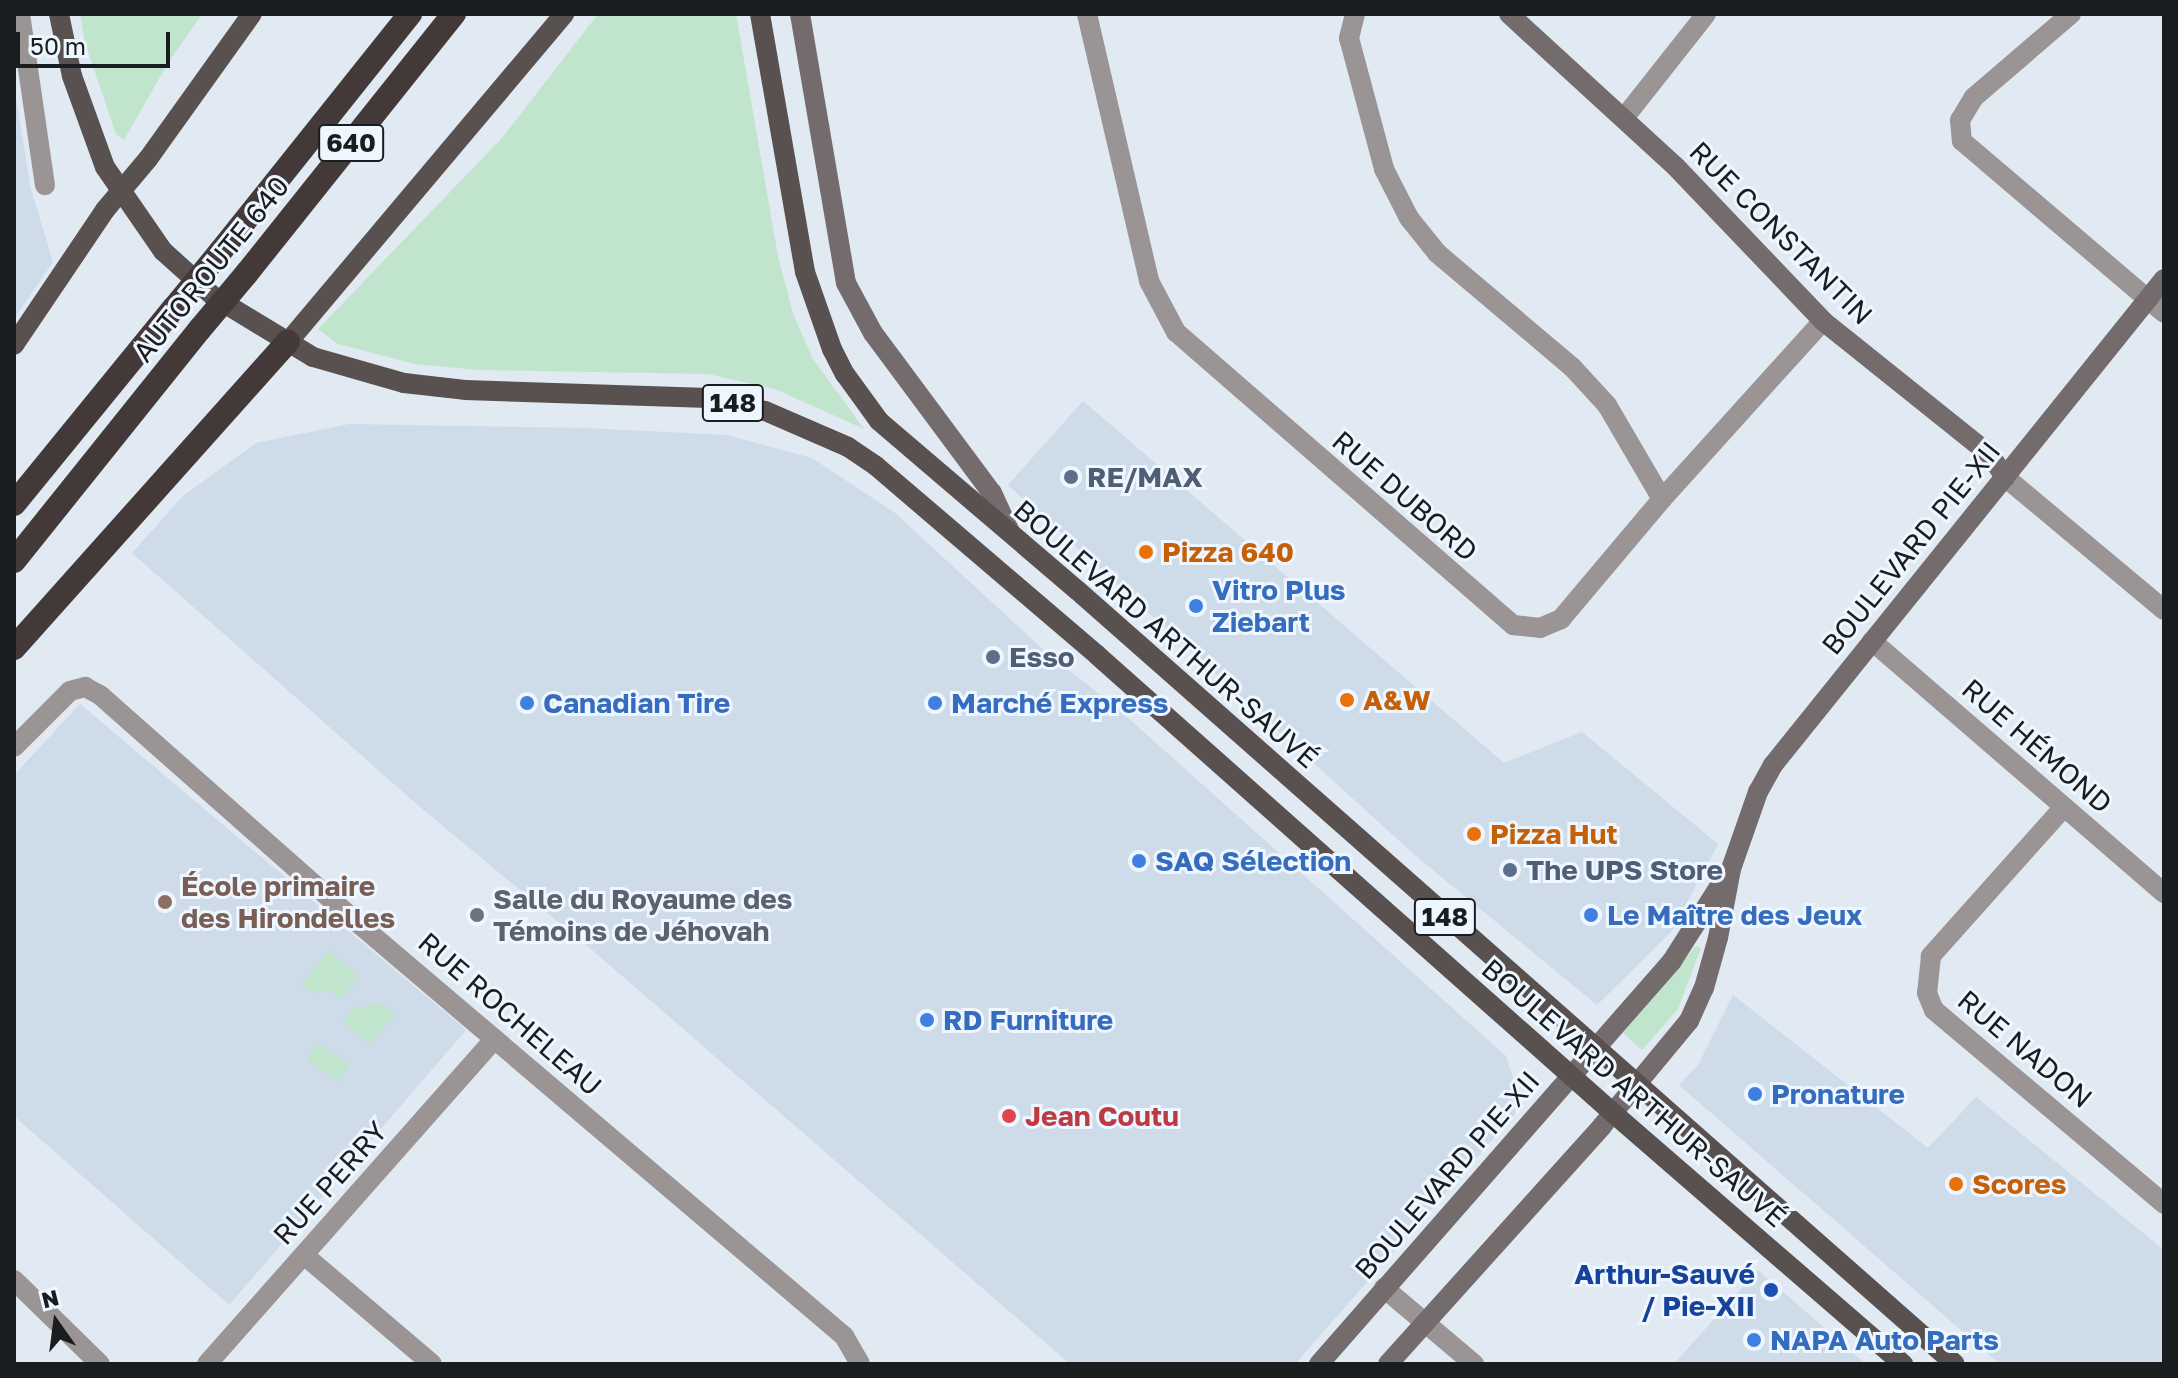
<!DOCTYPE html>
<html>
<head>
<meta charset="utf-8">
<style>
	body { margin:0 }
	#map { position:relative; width:2178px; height:1378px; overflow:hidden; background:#e1e9f2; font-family:"Golos Text",sans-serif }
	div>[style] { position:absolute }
	.built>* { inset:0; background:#cedbe9 }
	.green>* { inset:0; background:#c0e5cc; transform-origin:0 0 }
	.street>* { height:20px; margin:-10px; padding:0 10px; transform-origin:10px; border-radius:10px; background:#9a9494 }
	.secondary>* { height:20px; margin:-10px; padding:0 10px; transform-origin:10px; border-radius:10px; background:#746c6c }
	.primary>* { height:20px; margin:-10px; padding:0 10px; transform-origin:10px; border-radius:10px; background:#595050 }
	.highway>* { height:24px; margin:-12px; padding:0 12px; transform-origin:12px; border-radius:12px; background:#433938 }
	.highway-bridge>* { height:24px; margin:-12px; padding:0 12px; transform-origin:12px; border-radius:12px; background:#433938 }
	.dots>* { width:22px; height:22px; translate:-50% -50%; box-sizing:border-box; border:4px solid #eef6ff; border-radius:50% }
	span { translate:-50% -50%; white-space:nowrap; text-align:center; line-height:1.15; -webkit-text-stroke:6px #eef6ff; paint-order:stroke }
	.shield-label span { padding:2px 6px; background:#eef6ff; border:2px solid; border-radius:6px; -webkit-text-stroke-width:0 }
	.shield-label { font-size:26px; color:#1a1d20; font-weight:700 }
	.street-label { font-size:28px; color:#1a1d20 }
	.service-label { font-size:28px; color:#4e5e75; font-weight:700 }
	.left { translate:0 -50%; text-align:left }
	.food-label { font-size:28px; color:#c56008; font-weight:700 }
	.shop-label { font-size:28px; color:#366cbe; font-weight:700 }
	.education-label { font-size:28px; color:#785e54; font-weight:700 }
	.worship-label { font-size:28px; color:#5b616d; font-weight:700 }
	.health-label { font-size:28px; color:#be3a42; font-weight:700 }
	.transit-label { font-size:28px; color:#164399; font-weight:700 }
	.right { translate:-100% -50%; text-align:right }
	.frame { position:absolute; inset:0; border:16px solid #1a1d20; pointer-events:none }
	.north { position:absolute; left:16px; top:1282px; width:80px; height:80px; -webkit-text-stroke:6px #eef6ff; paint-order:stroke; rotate:346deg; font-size:22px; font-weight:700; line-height:32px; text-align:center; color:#1a1d20 }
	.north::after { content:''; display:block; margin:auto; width:28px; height:36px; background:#1a1d20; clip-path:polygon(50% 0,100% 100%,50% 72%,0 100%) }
	.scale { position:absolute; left:16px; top:32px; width:154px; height:36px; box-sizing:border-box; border:4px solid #1a1d20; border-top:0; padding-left:10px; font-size:24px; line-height:28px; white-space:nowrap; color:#1a1d20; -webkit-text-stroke:6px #eef6ff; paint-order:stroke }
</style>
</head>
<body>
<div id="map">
	<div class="built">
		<div style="clip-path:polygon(14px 85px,31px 189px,53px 262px,14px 319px)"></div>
		<div style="clip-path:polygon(1083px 401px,1504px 763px,1582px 732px,1718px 844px,1672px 931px,1597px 1005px,1417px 857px,1008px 485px)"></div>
		<div style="clip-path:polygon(349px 424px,584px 428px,727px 435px,812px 458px,895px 513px,1046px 652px,1118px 709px,1506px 1056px,1522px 1106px,1295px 1364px,1070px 1364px,591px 949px,420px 807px,132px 553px,183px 496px,256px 443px)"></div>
		<div style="clip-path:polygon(80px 704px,466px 1030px,229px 1305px,14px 1116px,14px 775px)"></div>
		<div style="clip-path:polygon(1733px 995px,1928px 1148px,1976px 1097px,2164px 1250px,2164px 1364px,2000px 1364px,1679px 1085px,1698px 1065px)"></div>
		<div style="clip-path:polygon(1758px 1270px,1866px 1364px,1674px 1364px)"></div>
	</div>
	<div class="green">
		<div style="clip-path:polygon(80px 14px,202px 14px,168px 63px,124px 140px,116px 134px,85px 43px)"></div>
		<div style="clip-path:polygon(598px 14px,736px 14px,778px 256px,793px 314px,813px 359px,864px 429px,775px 389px,708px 374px,478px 370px,415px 364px,338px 344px,318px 329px,502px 138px)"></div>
		<div style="clip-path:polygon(1696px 946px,1701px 948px,1678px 1009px,1642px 1050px,1623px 1033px)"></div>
		<div style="clip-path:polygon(329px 951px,359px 975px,341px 999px,329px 990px,315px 993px,301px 985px)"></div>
		<div style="clip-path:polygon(380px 1002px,395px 1014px,371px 1044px,343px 1023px,354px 1006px,360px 1010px,364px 1005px,376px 1006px)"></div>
		<div style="left:318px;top:1043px;width:38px;height:20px;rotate:35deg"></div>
	</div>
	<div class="street">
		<div style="left:20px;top:14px;width:173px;rotate:81.7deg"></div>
		<div style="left:1087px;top:14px;width:274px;rotate:76.9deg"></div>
		<div style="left:1149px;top:281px;width:58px;rotate:62.1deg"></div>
		<div style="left:1176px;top:332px;width:447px;rotate:41deg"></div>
		<div style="left:1513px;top:625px;width:27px;rotate:6deg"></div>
		<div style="left:1540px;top:628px;width:23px;rotate:-23deg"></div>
		<div style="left:1561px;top:619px;width:157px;rotate:-49.9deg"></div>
		<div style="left:1662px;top:499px;width:240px;rotate:-47.9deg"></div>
		<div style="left:1355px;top:14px;width:25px;rotate:104deg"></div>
		<div style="left:1349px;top:38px;width:136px;rotate:75deg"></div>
		<div style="left:1384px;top:169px;width:55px;rotate:63deg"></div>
		<div style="left:1409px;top:218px;width:45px;rotate:51.3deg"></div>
		<div style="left:1437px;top:253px;width:177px;rotate:40.2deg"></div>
		<div style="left:1572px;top:367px;width:52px;rotate:47.4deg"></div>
		<div style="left:1607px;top:405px;width:109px;rotate:59.7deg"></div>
		<div style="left:2071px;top:14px;width:128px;rotate:139.4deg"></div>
		<div style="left:1974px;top:97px;width:27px;rotate:121deg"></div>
		<div style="left:1960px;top:120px;width:21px;rotate:85deg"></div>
		<div style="left:1962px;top:141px;width:265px;rotate:40.4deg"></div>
		<div style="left:1624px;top:118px;width:132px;rotate:-51.7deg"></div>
		<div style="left:2005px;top:477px;width:207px;rotate:39.9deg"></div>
		<div style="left:1872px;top:641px;width:386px;rotate:40.8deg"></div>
		<div style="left:14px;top:747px;width:79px;rotate:-45deg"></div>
		<div style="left:70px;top:691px;width:16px;rotate:-15deg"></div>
		<div style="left:85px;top:687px;width:17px;rotate:28deg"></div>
		<div style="left:100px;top:695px;width:337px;rotate:41.5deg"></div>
		<div style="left:352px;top:918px;width:646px;rotate:40.35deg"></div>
		<div style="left:844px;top:1336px;width:32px;rotate:60deg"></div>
		<div style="left:2064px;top:807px;width:200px;rotate:131.8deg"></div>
		<div style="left:1931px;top:956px;width:37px;rotate:96deg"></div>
		<div style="left:1927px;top:993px;width:18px;rotate:68deg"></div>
		<div style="left:1934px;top:1010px;width:301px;rotate:40.1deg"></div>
		<div style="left:304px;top:1255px;width:168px;rotate:40.4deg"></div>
		<div style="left:14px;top:1280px;width:120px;rotate:44.3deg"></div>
		<div style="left:1384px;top:1288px;width:118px;rotate:40.2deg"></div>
		<div style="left:207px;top:1364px;width:434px;rotate:-48.5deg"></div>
	</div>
	<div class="secondary">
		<div style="left:800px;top:14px;width:273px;rotate:80.3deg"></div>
		<div style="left:846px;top:283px;width:57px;rotate:61.6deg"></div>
		<div style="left:873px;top:333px;width:199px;rotate:53.4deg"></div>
		<div style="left:992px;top:493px;width:43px;rotate:65.2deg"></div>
		<div style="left:1509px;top:14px;width:226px;rotate:42.5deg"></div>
		<div style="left:1676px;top:167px;width:213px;rotate:46.3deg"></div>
		<div style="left:1823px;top:321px;width:214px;rotate:38.7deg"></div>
		<div style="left:1990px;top:455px;width:27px;rotate:56deg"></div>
		<div style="left:1319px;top:1364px;width:536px;rotate:-48.78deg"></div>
		<div style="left:1672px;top:961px;width:97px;rotate:-57.6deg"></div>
		<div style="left:1388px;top:1364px;width:320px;rotate:-48deg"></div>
		<div style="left:1602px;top:1126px;width:136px;rotate:-50.4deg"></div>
		<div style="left:1689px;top:1021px;width:36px;rotate:-66deg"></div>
		<div style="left:1704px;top:988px;width:52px;rotate:-74.4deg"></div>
		<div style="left:1718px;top:938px;width:70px;rotate:-79.3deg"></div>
		<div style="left:1731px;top:869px;width:82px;rotate:-70.7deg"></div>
		<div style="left:1758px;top:792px;width:31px;rotate:-61deg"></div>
		<div style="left:1773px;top:765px;width:624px;rotate:-51.18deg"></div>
	</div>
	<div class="primary">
		<div style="left:59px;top:14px;width:63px;rotate:78.2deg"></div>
		<div style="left:72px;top:76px;width:97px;rotate:70.1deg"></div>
		<div style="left:105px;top:167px;width:102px;rotate:55.4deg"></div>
		<div style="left:163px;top:251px;width:69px;rotate:42deg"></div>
		<div style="left:214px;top:297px;width:116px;rotate:31.2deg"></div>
		<div style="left:313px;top:357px;width:95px;rotate:15.9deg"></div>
		<div style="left:404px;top:383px;width:61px;rotate:6.5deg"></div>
		<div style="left:465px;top:390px;width:244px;rotate:1.9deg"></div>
		<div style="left:709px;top:398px;width:57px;rotate:13.1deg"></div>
		<div style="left:765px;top:411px;width:90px;rotate:23.4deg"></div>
		<div style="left:848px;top:447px;width:34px;rotate:34deg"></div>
		<div style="left:876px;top:466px;width:291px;rotate:40.5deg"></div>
		<div style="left:1097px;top:655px;width:690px;rotate:41.59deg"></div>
		<div style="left:1613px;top:1113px;width:384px;rotate:40.9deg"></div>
		<div style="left:760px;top:14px;width:262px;rotate:80.1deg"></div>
		<div style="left:805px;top:272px;width:82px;rotate:70.7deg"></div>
		<div style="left:832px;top:349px;width:28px;rotate:63deg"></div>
		<div style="left:845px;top:374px;width:58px;rotate:54.1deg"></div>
		<div style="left:879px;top:421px;width:260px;rotate:40.5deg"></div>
		<div style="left:1077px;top:590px;width:1170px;rotate:41.4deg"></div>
		<div style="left:288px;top:342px;width:429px;rotate:-49.9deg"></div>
		<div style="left:14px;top:345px;width:163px;rotate:-56deg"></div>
		<div style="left:105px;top:210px;width:67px;rotate:-49.9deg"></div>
		<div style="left:148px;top:159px;width:178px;rotate:-54.4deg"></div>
	</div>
	<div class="highway">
		<div style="left:220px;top:252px;width:305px;rotate:-51.4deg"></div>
		<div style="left:247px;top:273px;width:332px;rotate:-51.4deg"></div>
		<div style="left:14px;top:504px;width:253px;rotate:-50.8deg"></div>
		<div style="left:14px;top:561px;width:297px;rotate:-51.3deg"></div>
		<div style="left:14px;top:648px;width:411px;rotate:-48.2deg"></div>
	</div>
	<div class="highway-bridge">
		<div style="left:174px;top:308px;width:72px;rotate:-50.6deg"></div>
		<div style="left:200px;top:329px;width:73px;rotate:-50deg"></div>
	</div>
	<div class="dots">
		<div style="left:1071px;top:477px;background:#5c6f8a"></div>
		<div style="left:1146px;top:552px;background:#e8710a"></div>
		<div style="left:1196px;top:606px;background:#3f7fe0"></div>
		<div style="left:993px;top:657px;background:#5c6f8a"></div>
		<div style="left:1347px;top:700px;background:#e8710a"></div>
		<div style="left:527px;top:703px;background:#3f7fe0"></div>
		<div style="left:935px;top:703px;background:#3f7fe0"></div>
		<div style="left:1474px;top:834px;background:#e8710a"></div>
		<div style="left:1139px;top:861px;background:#3f7fe0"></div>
		<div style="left:1510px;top:870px;background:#5c6f8a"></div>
		<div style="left:165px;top:902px;background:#8d6e63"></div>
		<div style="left:477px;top:915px;background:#6b7280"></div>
		<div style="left:1591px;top:915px;background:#3f7fe0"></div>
		<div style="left:927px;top:1020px;background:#3f7fe0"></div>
		<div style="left:1755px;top:1094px;background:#3f7fe0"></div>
		<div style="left:1009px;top:1116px;background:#e0444e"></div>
		<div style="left:1956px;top:1184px;background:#e8710a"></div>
		<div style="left:1771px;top:1290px;background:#1a4fb4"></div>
		<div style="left:1754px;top:1340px;background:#3f7fe0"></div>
	</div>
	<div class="shield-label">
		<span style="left:351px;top:143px">640</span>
		<span style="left:733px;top:403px">148</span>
		<span style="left:1445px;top:917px">148</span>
	</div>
	<div class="street-label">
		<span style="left:1781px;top:233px;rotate:45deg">RUE CONSTANTIN</span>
		<span style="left:211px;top:269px;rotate:-51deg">AUTOROUTE 640</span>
		<span style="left:1405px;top:496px;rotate:41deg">RUE DUBORD</span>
		<span style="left:1911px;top:548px;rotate:-51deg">BOULEVARD PIE-XII</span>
		<span style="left:1166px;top:634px;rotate:41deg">BOULEVARD ARTHUR-SAUVÉ</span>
		<span style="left:2037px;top:746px;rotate:41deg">RUE HÉMOND</span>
		<span style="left:510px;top:1014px;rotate:41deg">RUE ROCHELEAU</span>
		<span style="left:2025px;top:1049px;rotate:40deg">RUE NADON</span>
		<span style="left:1634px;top:1093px;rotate:41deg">BOULEVARD ARTHUR-SAUVÉ</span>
		<span style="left:1447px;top:1175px;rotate:-49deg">BOULEVARD PIE-XII</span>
		<span style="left:330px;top:1183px;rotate:-48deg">RUE PERRY</span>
	</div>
	<div class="service-label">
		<span class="left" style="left:1087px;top:477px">RE/MAX</span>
		<span class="left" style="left:1009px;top:657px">Esso</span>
		<span class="left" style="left:1526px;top:870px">The UPS Store</span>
	</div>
	<div class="food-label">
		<span class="left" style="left:1162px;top:552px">Pizza 640</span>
		<span class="left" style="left:1363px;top:700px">A&amp;W</span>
		<span class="left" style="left:1490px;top:834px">Pizza Hut</span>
		<span class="left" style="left:1972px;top:1184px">Scores</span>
	</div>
	<div class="shop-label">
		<span class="left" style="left:1212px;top:606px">Vitro Plus<br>Ziebart</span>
		<span class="left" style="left:543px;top:703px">Canadian Tire</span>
		<span class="left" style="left:951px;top:703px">Marché Express</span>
		<span class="left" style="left:1155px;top:861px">SAQ Sélection</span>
		<span class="left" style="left:1607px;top:915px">Le Maître des Jeux</span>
		<span class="left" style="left:943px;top:1020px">RD Furniture</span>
		<span class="left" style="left:1771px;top:1094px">Pronature</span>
		<span class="left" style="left:1770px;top:1340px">NAPA Auto Parts</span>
	</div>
	<div class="education-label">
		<span class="left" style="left:181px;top:902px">École primaire<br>des Hirondelles</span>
	</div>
	<div class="worship-label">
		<span class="left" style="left:493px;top:915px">Salle du Royaume des<br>Témoins de Jéhovah</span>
	</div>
	<div class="health-label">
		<span class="left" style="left:1025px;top:1116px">Jean Coutu</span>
	</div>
	<div class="transit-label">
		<span class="right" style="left:1755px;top:1290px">Arthur-Sauvé<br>/ Pie-XII</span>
	</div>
	<div class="frame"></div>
	<div class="north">N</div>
	<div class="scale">50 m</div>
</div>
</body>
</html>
